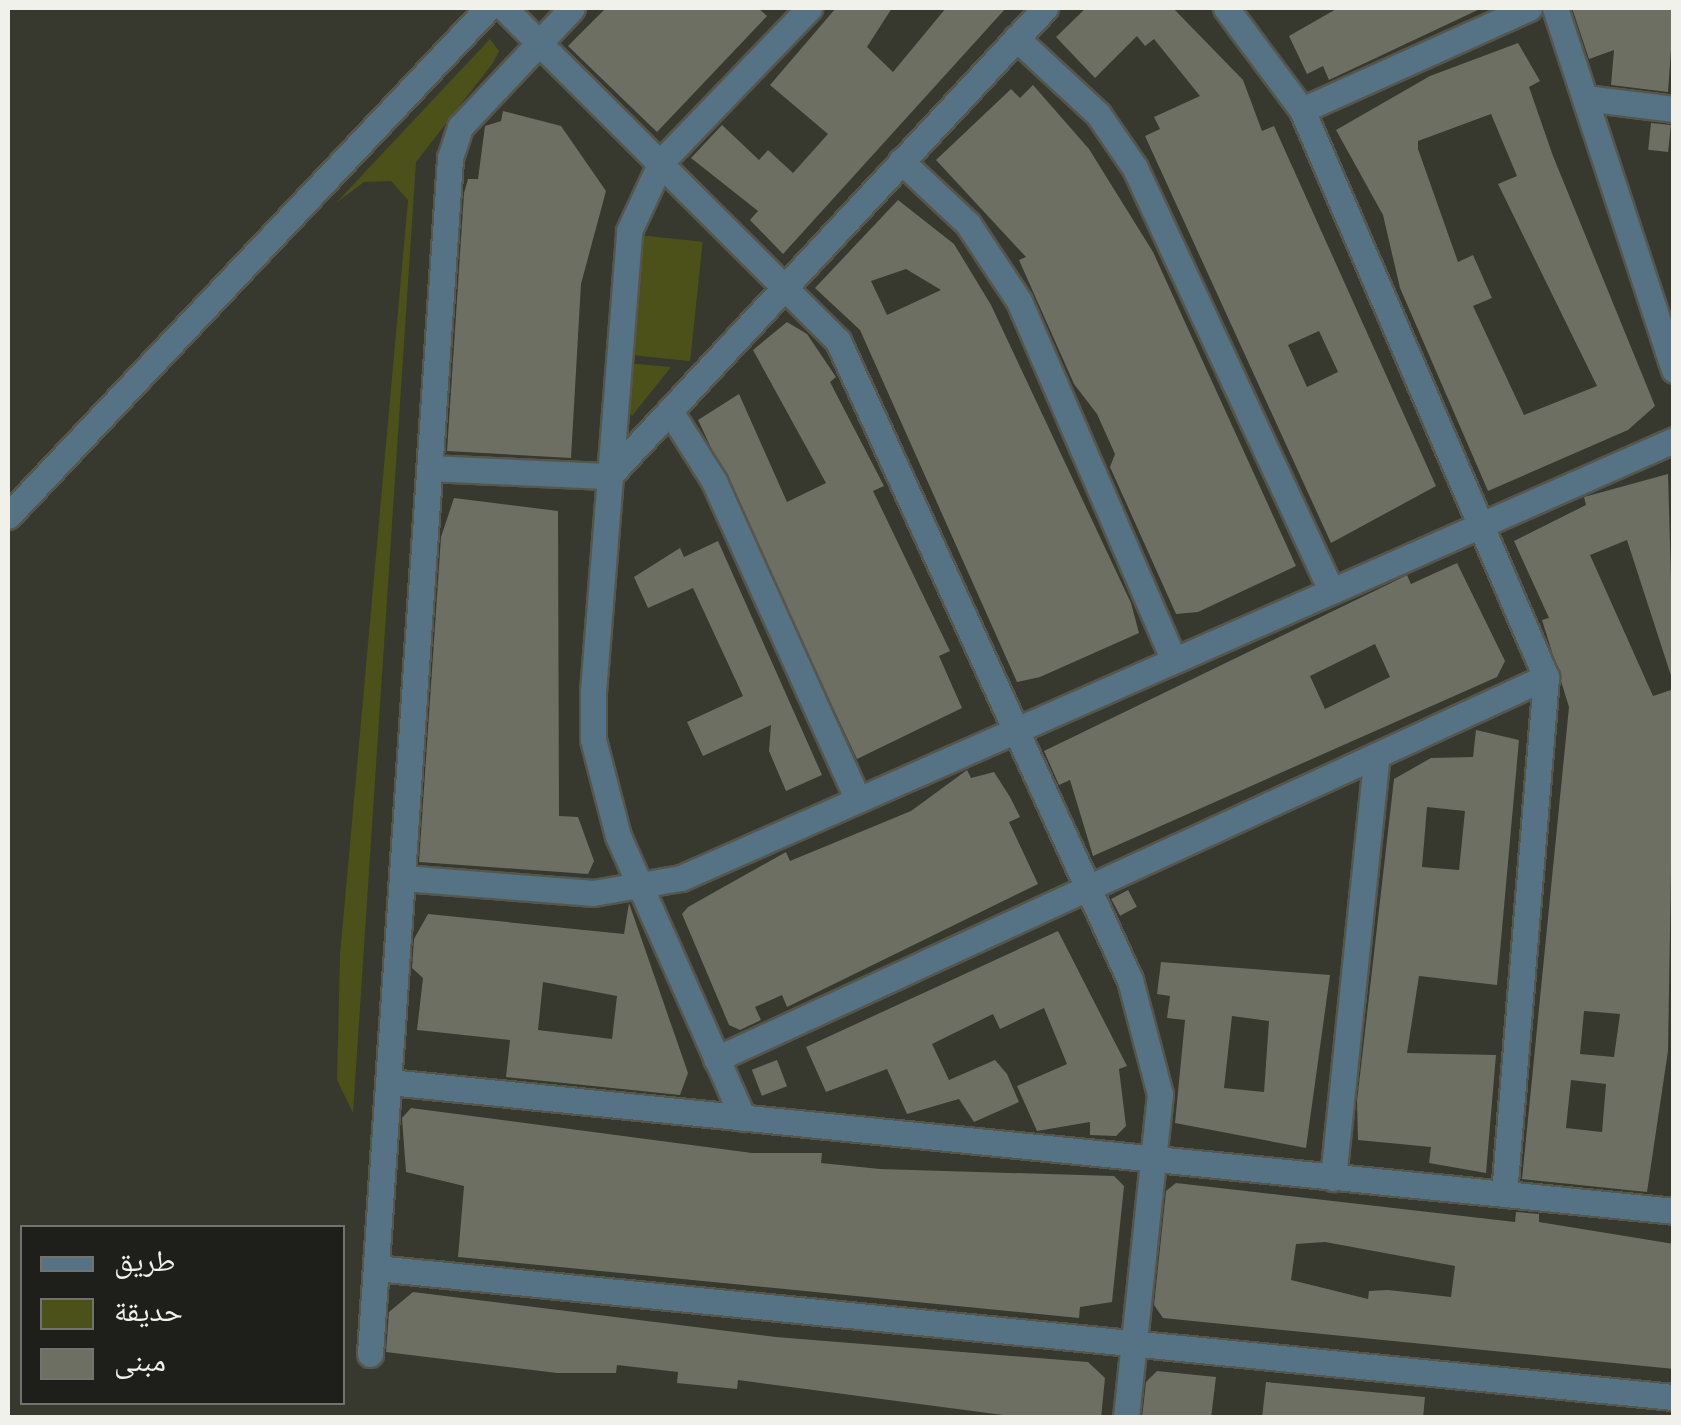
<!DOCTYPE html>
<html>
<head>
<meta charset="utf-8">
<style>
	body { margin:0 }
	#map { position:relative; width:1681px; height:1425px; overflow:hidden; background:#37382e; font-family:Mulish,"Noto Naskh Arabic",sans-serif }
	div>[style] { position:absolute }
	.green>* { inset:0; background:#4c5119; transform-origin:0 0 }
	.building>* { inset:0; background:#6d6f63; transform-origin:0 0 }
	.roads { filter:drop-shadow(2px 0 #55564c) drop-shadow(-2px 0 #55564c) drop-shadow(0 2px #55564c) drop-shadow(0 -2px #55564c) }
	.minor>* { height:25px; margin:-12.5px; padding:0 12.5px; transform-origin:12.5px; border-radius:12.5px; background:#567285 }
	.tertiary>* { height:25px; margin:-12.5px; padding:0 12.5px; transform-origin:12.5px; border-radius:12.5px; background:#567285 }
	span { translate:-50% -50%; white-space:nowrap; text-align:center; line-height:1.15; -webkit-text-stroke:9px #1e1f1a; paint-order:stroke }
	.frame { position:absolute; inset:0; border:10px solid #f0f1eb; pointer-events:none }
	.legend { position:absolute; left:20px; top:1225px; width:325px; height:180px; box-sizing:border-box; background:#1e1f1a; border:2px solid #72736e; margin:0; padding:12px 18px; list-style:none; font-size:30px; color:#f0f1eb }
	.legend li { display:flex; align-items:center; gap:20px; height:50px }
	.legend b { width:50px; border:2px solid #72736e }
</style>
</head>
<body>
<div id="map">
	<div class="green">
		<div style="clip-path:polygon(490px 39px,499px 51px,493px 63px,416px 162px,353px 1113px,337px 1080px,340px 955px,408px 200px,391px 181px,364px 182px,336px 203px)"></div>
		<div style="left:638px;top:235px;width:65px;height:120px;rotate:6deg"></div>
		<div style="clip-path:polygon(627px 363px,671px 367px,632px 416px,623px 407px)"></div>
	</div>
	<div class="building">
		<div style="clip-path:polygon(606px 8px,758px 8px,767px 16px,657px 132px,568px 46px)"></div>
		<div style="clip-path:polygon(836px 8px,892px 8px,867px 47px,893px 72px,946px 8px,1006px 8px,783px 254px,750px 220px,758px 211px,691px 158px,722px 125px,759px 160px,768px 150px,793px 173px,828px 134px,770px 85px)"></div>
		<div style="clip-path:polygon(evenodd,1086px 8px,1173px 8px,1243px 80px,1262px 131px,1274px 126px,1436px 486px,1331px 543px,1145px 136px,1160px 129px,1154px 117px,1200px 96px,1154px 39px,1145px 46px,1137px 36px,1095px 78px,1056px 37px,1086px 8px,1319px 331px,1338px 372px,1307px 387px,1288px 345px,1319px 331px)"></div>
		<div style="clip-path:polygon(1338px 8px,1482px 8px,1329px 80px,1323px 66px,1307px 74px,1289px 36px)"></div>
		<div style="clip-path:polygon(1572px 8px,1674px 8px,1668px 92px,1611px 85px,1614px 50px,1589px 59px)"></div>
		<div style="clip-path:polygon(evenodd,1518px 43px,1540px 81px,1529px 87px,1553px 156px,1655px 406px,1628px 430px,1488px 491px,1400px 288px,1383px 215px,1336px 130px,1430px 76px,1518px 43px,1491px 114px,1517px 176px,1498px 184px,1597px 386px,1524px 415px,1473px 306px,1492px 298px,1473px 255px,1458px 262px,1418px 149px,1418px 141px,1491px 114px)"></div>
		<div style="clip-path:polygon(1033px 85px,1089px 149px,1153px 252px,1296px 566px,1198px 612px,1176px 614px,1110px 467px,1115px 454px,1097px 414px,1074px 384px,1019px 260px,1026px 257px,936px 160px,1011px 89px,1020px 98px)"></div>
		<div style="clip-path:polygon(503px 111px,561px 126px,606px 191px,581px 284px,571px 458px,447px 451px,464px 193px,468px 179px,478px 179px,485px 126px,501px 121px)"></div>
		<div style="left:1651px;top:123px;width:20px;height:27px;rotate:6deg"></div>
		<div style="clip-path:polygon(evenodd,898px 200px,954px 244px,991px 305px,1131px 603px,1139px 633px,1040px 677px,1017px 682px,860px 330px,815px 288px,898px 200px,906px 269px,941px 290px,887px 315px,871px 281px,906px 269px)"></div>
		<div style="clip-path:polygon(787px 322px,807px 334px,836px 377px,830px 382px,884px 486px,873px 491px,950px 651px,939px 656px,962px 708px,857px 759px,698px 420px,739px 394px,787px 502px,826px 483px,753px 350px)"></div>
		<div style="clip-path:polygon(evenodd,1668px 474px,1674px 685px,1627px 540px,1590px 555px,1653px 696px,1674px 689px,1668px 1051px,1647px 1192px,1522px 1179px,1569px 707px,1542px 620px,1549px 618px,1514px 541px,1586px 505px,1584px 497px,1668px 474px,1584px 1011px,1620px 1014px,1614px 1057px,1580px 1054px,1584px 1011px,1668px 474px,1571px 1080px,1606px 1084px,1602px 1132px,1566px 1128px,1571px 1080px)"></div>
		<div style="clip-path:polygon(454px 498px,558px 511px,559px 816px,578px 817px,594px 861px,588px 874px,419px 862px,441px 537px)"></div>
		<div style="clip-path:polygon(718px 541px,822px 775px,786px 791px,769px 751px,771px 725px,703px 756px,687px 722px,743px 696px,693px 588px,648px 608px,634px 577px,680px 548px,684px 557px)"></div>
		<div style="clip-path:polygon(evenodd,1457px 563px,1505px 661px,1497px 677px,1093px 856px,1070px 780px,1059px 785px,1044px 751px,1391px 583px,1407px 575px,1411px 584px,1457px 563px,1375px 644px,1390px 677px,1325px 709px,1310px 676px,1375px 644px)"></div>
		<div style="clip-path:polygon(evenodd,1476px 730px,1519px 740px,1497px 985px,1419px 976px,1407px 1053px,1496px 1055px,1486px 1173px,1429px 1163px,1431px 1147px,1358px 1140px,1357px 1101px,1394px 779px,1431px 758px,1473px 757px,1476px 730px,1427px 807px,1465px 811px,1459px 870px,1422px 867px,1427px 807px)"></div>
		<div style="clip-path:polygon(967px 770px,971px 778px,994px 772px,1010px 797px,1020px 817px,1009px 822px,1038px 884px,787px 1007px,782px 995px,755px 1007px,761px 1020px,740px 1030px,729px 1025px,682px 914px,688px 907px,786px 852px,790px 861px,911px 811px)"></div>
		<div style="left:1128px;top:890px;width:19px;height:19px;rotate:62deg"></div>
		<div style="clip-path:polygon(evenodd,629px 903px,688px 1073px,680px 1095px,506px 1077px,510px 1040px,417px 1030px,423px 978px,412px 968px,414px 939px,428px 914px,624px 934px,629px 903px,543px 982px,617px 996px,612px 1039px,538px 1030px,543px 982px)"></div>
		<div style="clip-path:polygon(1058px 931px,1127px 1066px,1119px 1069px,1126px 1126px,1116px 1136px,1090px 1135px,1090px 1122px,1037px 1131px,1017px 1086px,1067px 1064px,1044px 1008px,1000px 1029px,993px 1014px,932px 1044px,949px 1080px,995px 1060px,1007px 1074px,1019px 1102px,974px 1122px,959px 1099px,907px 1114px,887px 1069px,826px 1092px,806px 1047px)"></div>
		<div style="clip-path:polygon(evenodd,1161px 962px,1330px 975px,1306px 1148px,1175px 1123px,1185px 1020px,1167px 1018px,1170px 996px,1157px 994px,1161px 962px,1232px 1016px,1269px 1021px,1264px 1092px,1224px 1088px,1232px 1016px)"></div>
		<div style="left:777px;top:1060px;width:28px;height:27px;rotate:69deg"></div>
		<div style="clip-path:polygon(411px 1108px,752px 1153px,822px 1153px,821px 1163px,880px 1169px,1114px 1176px,1124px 1186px,1112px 1302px,1080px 1307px,1079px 1318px,458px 1257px,464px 1186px,406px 1172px,402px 1118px)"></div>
		<div style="clip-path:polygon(evenodd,1176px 1183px,1515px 1222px,1516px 1212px,1539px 1214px,1539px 1222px,1674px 1244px,1674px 1369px,1163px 1318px,1154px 1305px,1166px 1191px,1176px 1183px,1325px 1242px,1455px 1266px,1451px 1297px,1388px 1290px,1369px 1291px,1368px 1299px,1291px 1280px,1296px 1244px,1325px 1242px)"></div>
		<div style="clip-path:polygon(413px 1292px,776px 1337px,1088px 1362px,1105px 1378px,1101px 1418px,1026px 1418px,738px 1380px,737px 1389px,677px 1383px,678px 1372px,617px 1365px,616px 1373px,557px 1373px,386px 1352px,389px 1312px)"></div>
		<div style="clip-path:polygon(1157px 1371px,1216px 1377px,1211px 1418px,1142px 1418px,1146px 1382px)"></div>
		<div style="clip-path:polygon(1266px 1382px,1425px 1397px,1423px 1418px,1262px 1418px)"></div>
	</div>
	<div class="roads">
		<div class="minor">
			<div style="left:504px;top:8px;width:472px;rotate:44.9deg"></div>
			<div style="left:838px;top:341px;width:703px;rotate:65.44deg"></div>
			<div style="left:1130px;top:980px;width:118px;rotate:75.3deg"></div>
			<div style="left:1160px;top:1094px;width:326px;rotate:96deg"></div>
			<div style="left:1226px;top:8px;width:127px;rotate:53.3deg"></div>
			<div style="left:1302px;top:110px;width:617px;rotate:66.72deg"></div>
			<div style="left:1546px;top:677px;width:519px;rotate:94.64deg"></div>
			<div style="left:1555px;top:8px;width:381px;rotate:71.8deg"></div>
			<div style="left:1016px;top:38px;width:112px;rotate:42.8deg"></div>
			<div style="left:1098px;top:114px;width:65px;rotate:55.6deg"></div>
			<div style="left:1135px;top:168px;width:460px;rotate:65.1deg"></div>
			<div style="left:1585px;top:98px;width:90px;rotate:7deg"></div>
			<div style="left:1302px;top:110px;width:249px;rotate:-24.2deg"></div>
			<div style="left:901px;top:161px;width:92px;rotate:43.2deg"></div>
			<div style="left:968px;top:224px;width:92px;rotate:56.5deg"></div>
			<div style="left:1019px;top:301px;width:387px;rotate:66.7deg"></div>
			<div style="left:670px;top:411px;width:83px;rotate:57.8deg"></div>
			<div style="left:714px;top:481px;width:348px;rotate:65.7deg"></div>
			<div style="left:430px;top:468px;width:179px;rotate:2.6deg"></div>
			<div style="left:609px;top:476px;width:640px;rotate:-47.03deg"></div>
			<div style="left:403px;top:878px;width:191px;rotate:4.5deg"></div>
			<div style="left:593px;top:893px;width:89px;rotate:-9.7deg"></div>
			<div style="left:681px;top:878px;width:1085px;rotate:-23.8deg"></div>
			<div style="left:716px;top:1059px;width:914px;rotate:-24.71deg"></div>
			<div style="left:389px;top:1082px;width:1291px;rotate:5.73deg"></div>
			<div style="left:743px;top:1118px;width:308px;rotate:-113.9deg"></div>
			<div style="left:618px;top:836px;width:100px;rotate:-104.5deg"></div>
			<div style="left:593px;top:739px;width:47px;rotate:-90deg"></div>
			<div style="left:593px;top:692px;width:462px;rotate:-85.5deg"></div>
			<div style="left:629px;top:231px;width:76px;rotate:-65.1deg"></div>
			<div style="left:661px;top:162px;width:214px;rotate:-46.1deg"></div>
			<div style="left:1333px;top:1178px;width:425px;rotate:-84.1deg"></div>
			<div style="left:376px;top:1268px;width:1304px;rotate:5.68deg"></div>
			<div style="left:370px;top:1354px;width:1199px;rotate:-86.17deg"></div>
			<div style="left:450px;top:158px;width:33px;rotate:-72deg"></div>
			<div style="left:460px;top:127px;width:163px;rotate:-46.7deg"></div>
		</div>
		<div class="tertiary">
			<div style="left:8px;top:516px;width:699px;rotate:-46.62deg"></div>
		</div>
	</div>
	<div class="frame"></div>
	<ul class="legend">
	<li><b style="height:12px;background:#567285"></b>طريق</li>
	<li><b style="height:28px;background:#4c5119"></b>حديقة</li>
	<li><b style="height:28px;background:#6d6f63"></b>مبنى</li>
	</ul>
</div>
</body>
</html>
